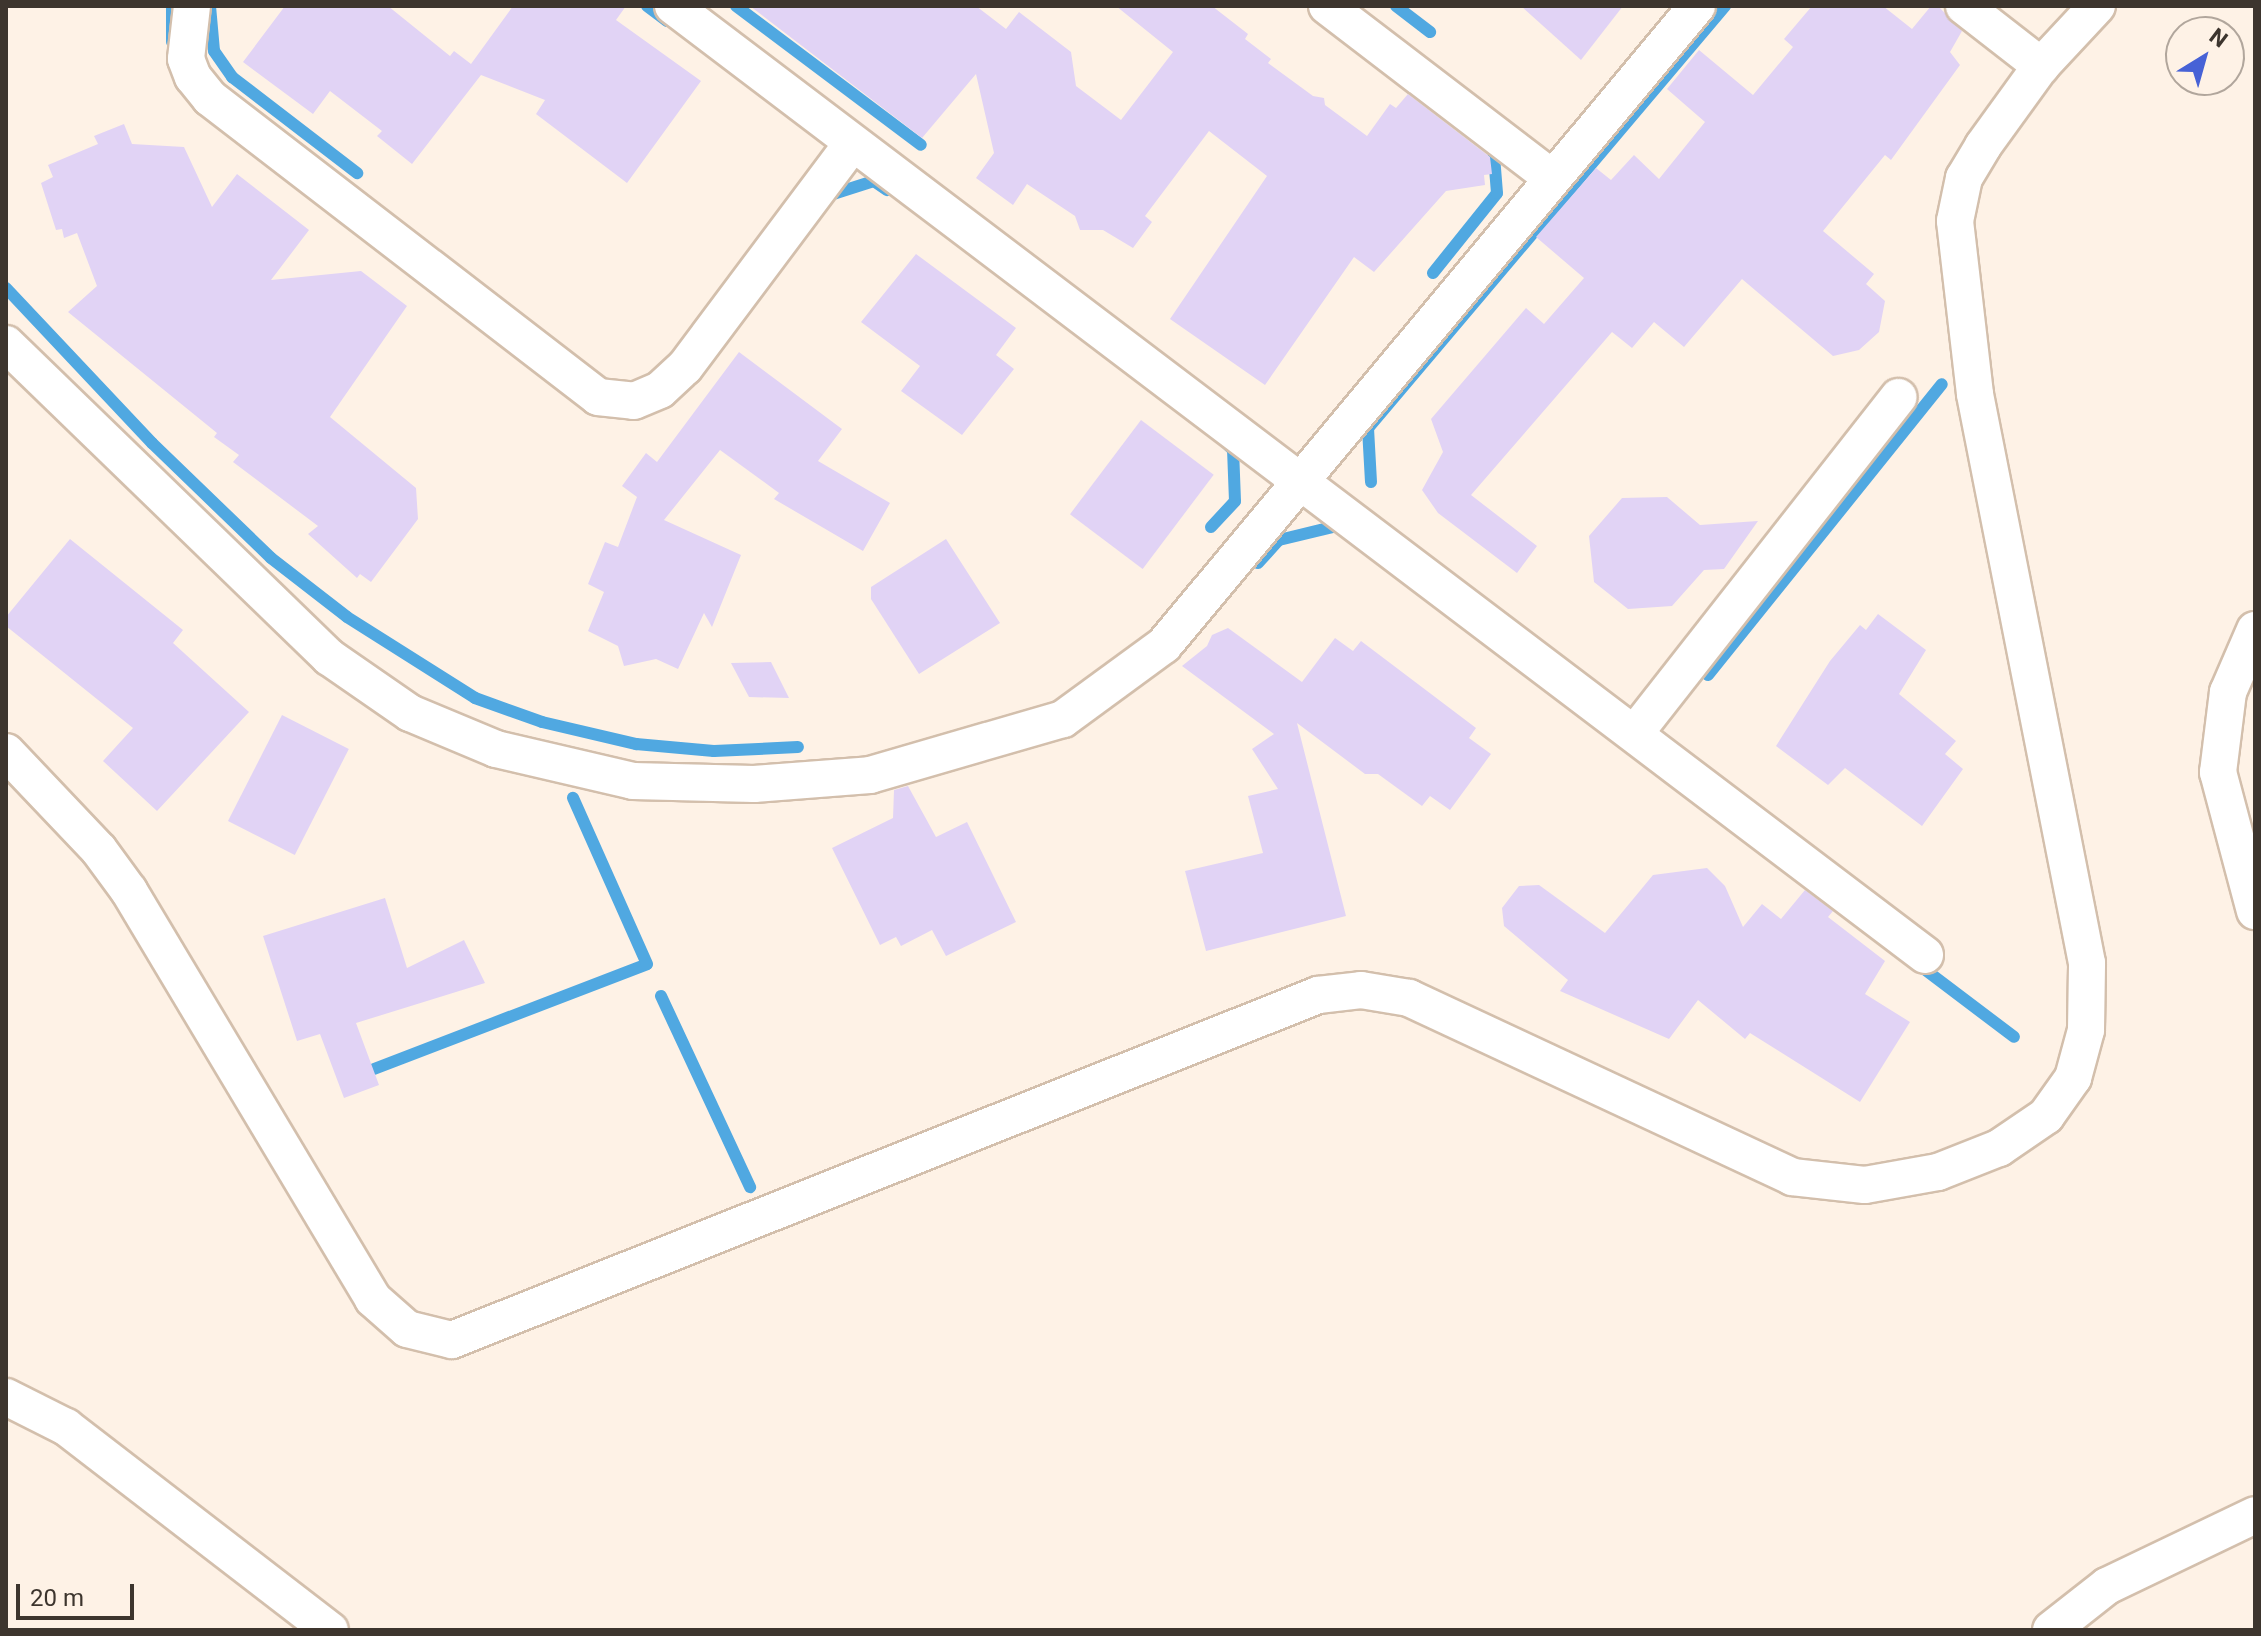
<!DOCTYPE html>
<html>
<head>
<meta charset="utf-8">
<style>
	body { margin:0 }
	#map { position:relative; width:2261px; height:1636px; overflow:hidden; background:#fef2e6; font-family:Roboto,sans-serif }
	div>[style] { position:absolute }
	.stream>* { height:12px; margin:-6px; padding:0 6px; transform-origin:6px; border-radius:6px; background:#50a8e1 }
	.building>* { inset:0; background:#e1d3f5; transform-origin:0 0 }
	.roads { filter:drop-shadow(2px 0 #d3bfac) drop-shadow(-2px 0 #d3bfac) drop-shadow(0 2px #d3bfac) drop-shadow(0 -2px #d3bfac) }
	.minor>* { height:36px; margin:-18px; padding:0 18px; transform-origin:18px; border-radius:18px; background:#fff }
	span { translate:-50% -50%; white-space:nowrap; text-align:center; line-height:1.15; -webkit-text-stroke:6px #fef2e6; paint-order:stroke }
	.frame { position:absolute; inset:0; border:8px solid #3d352e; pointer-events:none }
	.north { position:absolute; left:2165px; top:16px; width:80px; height:80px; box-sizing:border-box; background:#fef2e6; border:2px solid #b1a69c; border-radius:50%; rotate:37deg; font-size:22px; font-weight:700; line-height:32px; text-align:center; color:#3d352e }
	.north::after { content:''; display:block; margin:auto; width:28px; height:36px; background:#4762d6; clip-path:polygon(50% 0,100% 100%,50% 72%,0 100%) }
	.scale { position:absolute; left:16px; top:1584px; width:118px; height:36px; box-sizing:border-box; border:4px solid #3d352e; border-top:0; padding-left:10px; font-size:24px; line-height:28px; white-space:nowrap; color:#3d352e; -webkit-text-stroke:6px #fef2e6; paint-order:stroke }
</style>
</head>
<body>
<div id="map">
	<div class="stream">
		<div style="left:172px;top:6px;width:36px;rotate:90deg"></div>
		<div style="left:210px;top:6px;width:45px;rotate:84.9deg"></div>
		<div style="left:214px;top:51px;width:32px;rotate:55deg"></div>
		<div style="left:232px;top:77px;width:158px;rotate:37.5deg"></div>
		<div style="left:647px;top:6px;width:25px;rotate:37deg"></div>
		<div style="left:736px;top:6px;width:231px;rotate:36.9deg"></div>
		<div style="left:1396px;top:6px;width:43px;rotate:37.4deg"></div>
		<div style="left:830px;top:195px;width:46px;rotate:-17.7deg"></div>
		<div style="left:874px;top:181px;width:16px;rotate:35deg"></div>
		<div style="left:1433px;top:273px;width:102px;rotate:-51.3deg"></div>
		<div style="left:1497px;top:193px;width:50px;rotate:-94.6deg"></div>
		<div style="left:6px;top:288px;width:213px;rotate:46.7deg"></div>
		<div style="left:152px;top:443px;width:165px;rotate:44deg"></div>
		<div style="left:271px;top:558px;width:96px;rotate:37.8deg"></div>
		<div style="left:347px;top:617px;width:151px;rotate:32.3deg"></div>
		<div style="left:475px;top:698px;width:71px;rotate:19.7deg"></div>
		<div style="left:542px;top:722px;width:97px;rotate:13.2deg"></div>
		<div style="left:636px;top:744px;width:78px;rotate:5.1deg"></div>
		<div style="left:714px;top:751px;width:84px;rotate:-2.7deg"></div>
		<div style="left:1371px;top:482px;width:54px;rotate:-93.2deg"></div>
		<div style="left:1368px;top:428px;width:553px;rotate:-49.77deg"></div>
		<div style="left:1211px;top:527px;width:35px;rotate:-47deg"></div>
		<div style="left:1235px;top:501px;width:51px;rotate:-92.2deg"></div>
		<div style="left:1233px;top:450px;width:10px;rotate:-135deg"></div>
		<div style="left:1258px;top:563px;width:31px;rotate:-48deg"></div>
		<div style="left:1279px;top:540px;width:60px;rotate:-13.6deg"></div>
		<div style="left:1337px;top:526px;width:10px;rotate:37deg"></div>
		<div style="left:1708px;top:675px;width:373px;rotate:-51.2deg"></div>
		<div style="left:1915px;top:962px;width:124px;rotate:37.1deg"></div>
		<div style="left:661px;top:996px;width:211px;rotate:65deg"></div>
		<div style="left:374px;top:1069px;width:292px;rotate:-21deg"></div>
		<div style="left:647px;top:964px;width:182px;rotate:-114deg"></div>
	</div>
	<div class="building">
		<div style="clip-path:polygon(285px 6px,388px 6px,450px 56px,454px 51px,471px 64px,513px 6px,626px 6px,616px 20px,701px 81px,627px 183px,536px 114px,545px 100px,481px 75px,412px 164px,377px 136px,382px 131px,330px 91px,313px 114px,243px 62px)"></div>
		<div style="clip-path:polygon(750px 6px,976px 6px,1006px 29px,1019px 12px,1071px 52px,1076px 86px,1121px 120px,1173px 52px,1116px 6px,1212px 6px,1248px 34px,1245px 39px,1271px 59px,1268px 63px,1313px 96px,1324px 98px,1325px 105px,1367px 136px,1390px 104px,1396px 108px,1408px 94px,1490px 157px,1492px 174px,1484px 175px,1485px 185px,1446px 191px,1374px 272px,1354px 257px,1265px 385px,1170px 319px,1267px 176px,1209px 131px,1145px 216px,1152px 222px,1133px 248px,1103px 230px,1080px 230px,1075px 216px,1027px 184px,1013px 205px,976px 178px,994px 153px,976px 74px,922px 138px)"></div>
		<div style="clip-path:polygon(1521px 6px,1623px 6px,1581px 60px)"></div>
		<div style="clip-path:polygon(1812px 6px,1883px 6px,1912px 29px,1931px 6px,1938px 6px,1962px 31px,1950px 52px,1960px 65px,1891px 160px,1885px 155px,1823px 231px,1874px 274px,1866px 284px,1885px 301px,1879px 332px,1859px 350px,1833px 356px,1742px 279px,1684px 347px,1654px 322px,1632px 348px,1612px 332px,1471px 495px,1537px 546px,1517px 573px,1438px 513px,1422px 490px,1443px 452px,1431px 419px,1526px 308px,1544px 324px,1584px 278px,1536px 237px,1596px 168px,1611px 180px,1634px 155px,1659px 179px,1705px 122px,1667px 89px,1699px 50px,1753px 95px,1793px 47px,1784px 39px)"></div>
		<div style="clip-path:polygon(124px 124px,132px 144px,184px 147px,212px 207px,237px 174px,309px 230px,271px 280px,361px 271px,407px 306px,330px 417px,416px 488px,418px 519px,371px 582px,360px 574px,357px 578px,308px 534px,318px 526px,233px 462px,239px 455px,214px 437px,217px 433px,68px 312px,97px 286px,77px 233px,64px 238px,62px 229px,56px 230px,41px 183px,53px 177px,48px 165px,98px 144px,94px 136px)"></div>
		<div style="clip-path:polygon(916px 254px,1016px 328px,996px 355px,1014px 369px,962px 435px,901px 391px,920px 366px,861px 322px)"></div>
		<div style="clip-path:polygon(739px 352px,842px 429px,818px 461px,890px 503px,863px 551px,774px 499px,779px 493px,720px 450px,664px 520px,741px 555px,712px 627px,704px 613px,678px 669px,656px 659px,624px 666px,618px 646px,588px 631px,604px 592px,588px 584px,605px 542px,618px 547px,637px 497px,622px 486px,646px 453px,657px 462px)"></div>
		<div style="left:1141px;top:420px;width:91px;height:118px;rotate:37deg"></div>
		<div style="clip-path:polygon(1667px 497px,1700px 525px,1758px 521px,1724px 569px,1704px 570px,1672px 606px,1628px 609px,1594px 582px,1589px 536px,1622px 498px)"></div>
		<div style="clip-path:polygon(70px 539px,183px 630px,173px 643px,249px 712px,157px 811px,103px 761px,133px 728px,6px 626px,6px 617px)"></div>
		<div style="clip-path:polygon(946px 539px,1000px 623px,919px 674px,871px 599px,871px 587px)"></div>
		<div style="clip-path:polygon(1878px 614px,1926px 650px,1899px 694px,1956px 741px,1945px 754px,1963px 769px,1922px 826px,1845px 768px,1828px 785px,1776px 746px,1830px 661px,1860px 625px,1866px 630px)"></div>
		<div style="clip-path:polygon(1228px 628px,1302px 682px,1335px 638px,1353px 651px,1361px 641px,1476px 728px,1469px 738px,1491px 754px,1450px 810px,1430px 796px,1422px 806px,1378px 774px,1365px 774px,1297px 723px,1346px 916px,1206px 951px,1185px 871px,1263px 853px,1248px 796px,1278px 789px,1252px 749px,1274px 734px,1182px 666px,1207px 646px,1212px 635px)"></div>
		<div style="clip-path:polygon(771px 662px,789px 698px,749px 697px,731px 663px)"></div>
		<div style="left:282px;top:715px;width:75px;height:119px;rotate:27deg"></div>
		<div style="clip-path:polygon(908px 786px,936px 837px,967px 822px,1016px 922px,946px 956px,932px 930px,901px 946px,896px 937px,880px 945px,832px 848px,893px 818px,894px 790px)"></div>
		<div style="clip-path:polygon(1707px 868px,1725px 886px,1743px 927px,1762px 904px,1781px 919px,1805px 890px,1833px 911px,1828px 917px,1885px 961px,1865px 994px,1910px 1022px,1860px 1102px,1750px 1033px,1745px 1039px,1698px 1000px,1669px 1039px,1560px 991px,1568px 980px,1504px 926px,1502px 908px,1519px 886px,1539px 885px,1605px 933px,1653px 875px)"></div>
		<div style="clip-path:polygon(385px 898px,407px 968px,464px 940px,485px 983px,356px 1023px,379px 1085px,344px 1098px,320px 1034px,297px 1041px,263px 936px)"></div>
	</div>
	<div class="roads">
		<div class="minor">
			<div style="left:192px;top:6px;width:53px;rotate:96.5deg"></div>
			<div style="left:186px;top:59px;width:19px;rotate:69deg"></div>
			<div style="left:193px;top:77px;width:27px;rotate:51deg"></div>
			<div style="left:210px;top:98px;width:490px;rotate:37.6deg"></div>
			<div style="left:598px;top:397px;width:36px;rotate:6deg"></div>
			<div style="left:634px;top:401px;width:28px;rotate:-23deg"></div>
			<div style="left:660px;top:390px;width:34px;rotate:-43deg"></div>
			<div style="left:685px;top:367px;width:279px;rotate:-53.2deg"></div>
			<div style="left:673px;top:6px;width:1571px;rotate:37.16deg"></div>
			<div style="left:1327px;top:6px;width:282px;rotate:37.4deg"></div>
			<div style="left:1964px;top:6px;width:98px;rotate:37.9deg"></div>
			<div style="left:6px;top:344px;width:450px;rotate:44.1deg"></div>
			<div style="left:329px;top:657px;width:98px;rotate:34.7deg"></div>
			<div style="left:410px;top:713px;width:93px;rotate:22.7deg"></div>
			<div style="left:496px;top:749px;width:141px;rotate:13.1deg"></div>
			<div style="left:633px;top:781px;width:121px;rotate:1.4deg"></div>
			<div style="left:754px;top:784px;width:116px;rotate:-4.4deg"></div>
			<div style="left:870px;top:775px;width:201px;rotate:-16.2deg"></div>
			<div style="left:1063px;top:719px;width:125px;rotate:-36.2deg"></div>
			<div style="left:1164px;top:645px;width:832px;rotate:-50.17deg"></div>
			<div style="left:2255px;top:630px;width:68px;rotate:113.5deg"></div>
			<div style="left:2228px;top:692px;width:81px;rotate:97.1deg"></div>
			<div style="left:2218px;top:772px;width:144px;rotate:75.1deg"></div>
			<div style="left:1635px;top:733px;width:427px;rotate:-51.9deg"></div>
			<div style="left:6px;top:752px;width:135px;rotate:46.5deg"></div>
			<div style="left:99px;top:850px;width:51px;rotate:53.8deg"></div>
			<div style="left:129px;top:891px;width:475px;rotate:59.1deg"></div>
			<div style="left:373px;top:1299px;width:45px;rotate:41.4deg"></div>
			<div style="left:407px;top:1329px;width:46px;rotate:13.7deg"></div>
			<div style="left:452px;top:1340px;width:932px;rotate:-21.72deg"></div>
			<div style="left:1318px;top:995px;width:43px;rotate:-6.6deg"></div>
			<div style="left:1361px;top:990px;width:49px;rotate:9.5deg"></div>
			<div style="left:1409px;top:998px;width:423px;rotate:25deg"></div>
			<div style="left:1792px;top:1177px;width:73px;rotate:6.3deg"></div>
			<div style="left:1865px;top:1185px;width:74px;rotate:-10.1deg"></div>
			<div style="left:1938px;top:1172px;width:66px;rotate:-21.5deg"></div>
			<div style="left:1999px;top:1148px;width:57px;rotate:-34.2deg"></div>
			<div style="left:2046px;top:1116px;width:47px;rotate:-54.6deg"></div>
			<div style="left:2073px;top:1078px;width:50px;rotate:-74.8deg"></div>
			<div style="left:2086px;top:1030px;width:67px;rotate:-89.1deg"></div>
			<div style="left:2087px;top:963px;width:580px;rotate:-101.14deg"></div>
			<div style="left:1975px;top:394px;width:174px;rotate:-96.6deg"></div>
			<div style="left:1955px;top:221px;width:44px;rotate:-78.2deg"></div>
			<div style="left:1964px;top:178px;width:37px;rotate:-59deg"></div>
			<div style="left:1983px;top:146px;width:99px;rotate:-54.1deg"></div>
			<div style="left:2041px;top:66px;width:82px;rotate:-47deg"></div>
			<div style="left:6px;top:1397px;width:67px;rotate:26.6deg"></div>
			<div style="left:66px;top:1427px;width:333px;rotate:37.6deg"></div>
			<div style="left:2051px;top:1630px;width:71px;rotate:-38.2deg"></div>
			<div style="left:2107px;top:1586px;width:164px;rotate:-25.6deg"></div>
		</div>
	</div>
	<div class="frame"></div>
	<div class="north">N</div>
	<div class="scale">20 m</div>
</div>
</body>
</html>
